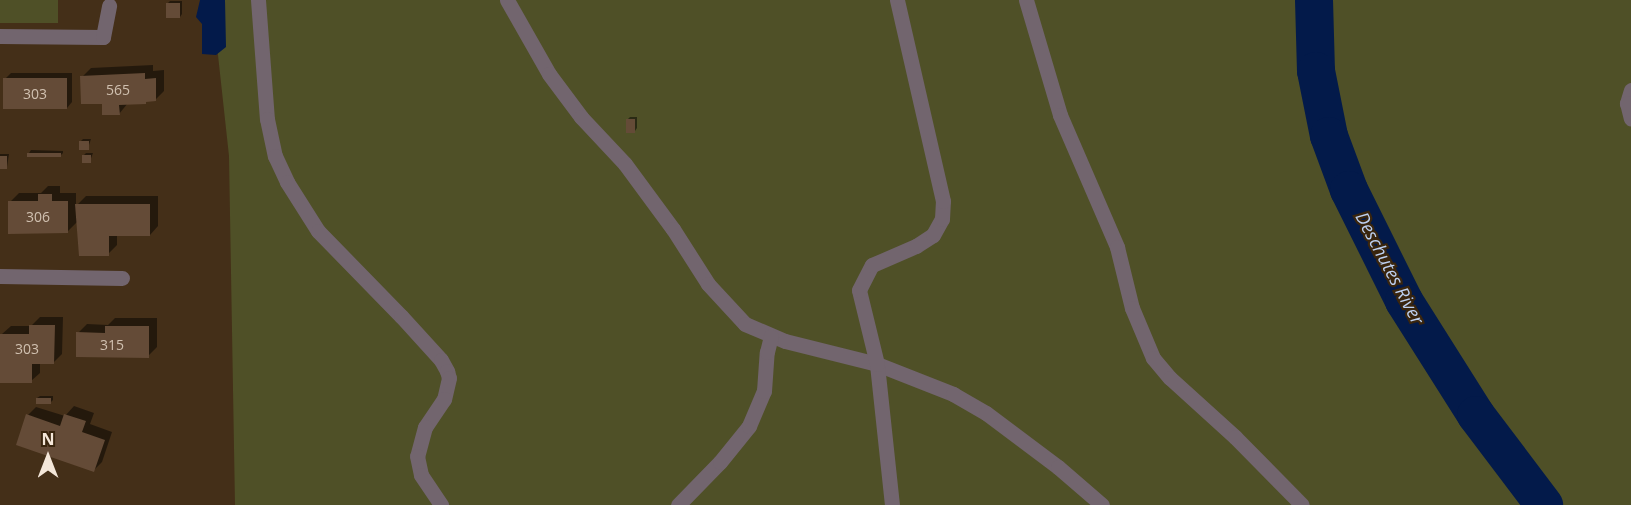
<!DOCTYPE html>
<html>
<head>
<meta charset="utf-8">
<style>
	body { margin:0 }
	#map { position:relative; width:1631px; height:505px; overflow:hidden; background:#442f18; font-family:"Open Sans",sans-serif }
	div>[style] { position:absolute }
	.green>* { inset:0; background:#4f5027; transform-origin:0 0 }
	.water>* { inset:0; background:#031a4a }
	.shadow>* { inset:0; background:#0007 }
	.river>* { height:38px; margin:-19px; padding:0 19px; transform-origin:19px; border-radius:19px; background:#031a4a }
	.building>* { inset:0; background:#644b37; transform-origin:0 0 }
	.minor>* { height:15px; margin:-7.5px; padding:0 7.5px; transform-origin:7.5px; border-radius:7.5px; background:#72656e }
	span { translate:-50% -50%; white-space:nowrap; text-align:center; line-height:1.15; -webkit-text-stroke:4.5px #39250e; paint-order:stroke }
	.number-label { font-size:14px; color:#d0c0b0 }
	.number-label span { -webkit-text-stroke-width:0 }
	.water-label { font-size:18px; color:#bdd0f1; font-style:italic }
	.north { position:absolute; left:18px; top:427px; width:60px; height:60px; -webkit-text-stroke:4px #39250e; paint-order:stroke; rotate:0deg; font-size:16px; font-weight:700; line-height:24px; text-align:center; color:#f4e7d9 }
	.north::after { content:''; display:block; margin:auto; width:21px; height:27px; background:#f4e7d9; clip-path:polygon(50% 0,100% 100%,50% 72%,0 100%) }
</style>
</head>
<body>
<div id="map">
	<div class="green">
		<div style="left:0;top:0;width:58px;height:23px"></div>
		<div style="clip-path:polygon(212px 0,1631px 0,1631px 505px,235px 505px,229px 156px)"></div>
	</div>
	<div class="water">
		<div style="clip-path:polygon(200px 0,225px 0,226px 47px,216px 55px,202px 54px,202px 24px,196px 17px)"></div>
	</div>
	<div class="shadow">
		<div style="clip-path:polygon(170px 1px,182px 1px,182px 14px,180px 17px,167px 4px)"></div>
		<div style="clip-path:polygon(153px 65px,153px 71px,164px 70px,164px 91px,155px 100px,128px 103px,119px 114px,104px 103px,82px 77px,91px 68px)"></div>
		<div style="clip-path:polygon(11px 73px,72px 73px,72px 102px,67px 108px,5px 79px)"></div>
		<div style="clip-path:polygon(630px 117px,637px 117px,637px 128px,635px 131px,627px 120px)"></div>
		<div style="clip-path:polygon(83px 139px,91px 139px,88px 148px,80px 142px)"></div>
		<div style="clip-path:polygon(31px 150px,63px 151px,63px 153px,60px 156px,29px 153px)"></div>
		<div style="clip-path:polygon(86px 153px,93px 153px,90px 161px,83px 156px)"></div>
		<div style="clip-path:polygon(0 154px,9px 154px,7px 167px,0 167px)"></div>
		<div style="clip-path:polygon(48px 186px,60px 186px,60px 193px,76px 193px,76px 206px,86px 196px,158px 196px,158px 226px,150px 235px,117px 235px,117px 245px,108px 254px,78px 221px,67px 232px,10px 202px,19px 193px,41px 193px)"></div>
		<div style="clip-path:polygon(40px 317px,63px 317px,62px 354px,54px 362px,40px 362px,40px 373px,31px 381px,2px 334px,11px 326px,31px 326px)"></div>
		<div style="clip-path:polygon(115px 318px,157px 318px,157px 347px,148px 356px,78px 333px,87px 324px,108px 325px)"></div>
		<div style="clip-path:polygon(40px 396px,53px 396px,53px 400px,50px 403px,37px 398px)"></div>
		<div style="clip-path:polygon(74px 406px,94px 413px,90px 424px,112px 432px,102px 462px,93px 471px,28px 415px,36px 407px,65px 416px)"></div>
	</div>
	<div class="river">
		<div style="left:1314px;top:0;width:71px;rotate:88.4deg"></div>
		<div style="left:1316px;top:71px;width:66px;rotate:78.7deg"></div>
		<div style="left:1329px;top:136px;width:58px;rotate:69.7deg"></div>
		<div style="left:1349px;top:190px;width:124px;rotate:63.6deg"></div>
		<div style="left:1404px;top:301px;width:135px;rotate:57.7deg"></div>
		<div style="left:1476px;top:415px;width:113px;rotate:52.9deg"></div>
	</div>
	<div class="building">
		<div style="left:166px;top:3px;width:14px;height:15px"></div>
		<div style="clip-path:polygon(145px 73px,145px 79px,156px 78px,156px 101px,146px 102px,146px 104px,119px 105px,120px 115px,102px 115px,102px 104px,81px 104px,80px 76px)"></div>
		<div style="left:3px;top:78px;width:64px;height:31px"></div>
		<div style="left:626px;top:119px;width:9px;height:14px"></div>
		<div style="left:79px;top:141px;width:10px;height:9px"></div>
		<div style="left:27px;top:153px;width:34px;height:4px"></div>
		<div style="left:82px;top:155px;width:9px;height:8px"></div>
		<div style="left:0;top:156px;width:7px;height:13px"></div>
		<div style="clip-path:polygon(38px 194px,52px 194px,52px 201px,68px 201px,68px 233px,8px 234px,8px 201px,38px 201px)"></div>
		<div style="clip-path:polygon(75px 204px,150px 204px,150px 236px,109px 236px,109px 256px,79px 256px)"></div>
		<div style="clip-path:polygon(29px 325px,55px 325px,54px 364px,32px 364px,32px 383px,0 383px,0 334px,29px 334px)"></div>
		<div style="clip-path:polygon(105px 326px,149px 326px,149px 358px,76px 357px,76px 332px,105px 333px)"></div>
		<div style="left:36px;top:398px;width:15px;height:6px"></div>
		<div style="clip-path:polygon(26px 414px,60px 426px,64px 414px,86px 421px,82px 432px,105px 440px,94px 472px,16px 445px)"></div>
	</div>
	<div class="minor">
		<div style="left:258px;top:0;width:119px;rotate:85.7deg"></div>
		<div style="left:267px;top:119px;width:38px;rotate:78deg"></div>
		<div style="left:275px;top:156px;width:29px;rotate:65deg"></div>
		<div style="left:287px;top:182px;width:58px;rotate:57.7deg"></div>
		<div style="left:318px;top:231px;width:119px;rotate:45.7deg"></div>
		<div style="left:401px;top:316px;width:59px;rotate:47.7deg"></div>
		<div style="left:441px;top:360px;width:13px;rotate:61deg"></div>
		<div style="left:447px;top:371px;width:7px;rotate:74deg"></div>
		<div style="left:449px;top:378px;width:22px;rotate:103deg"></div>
		<div style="left:444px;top:399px;width:34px;rotate:124deg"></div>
		<div style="left:425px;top:427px;width:30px;rotate:105deg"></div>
		<div style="left:417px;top:456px;width:19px;rotate:78deg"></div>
		<div style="left:421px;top:475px;width:36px;rotate:56deg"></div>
		<div style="left:507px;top:0;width:85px;rotate:60.4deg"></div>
		<div style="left:549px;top:74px;width:54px;rotate:53.3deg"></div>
		<div style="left:581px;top:117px;width:64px;rotate:46.9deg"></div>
		<div style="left:625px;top:164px;width:81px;rotate:53.6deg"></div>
		<div style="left:673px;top:229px;width:65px;rotate:57.5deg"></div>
		<div style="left:708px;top:284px;width:54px;rotate:47.2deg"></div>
		<div style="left:745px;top:324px;width:43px;rotate:23deg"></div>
		<div style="left:785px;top:341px;width:95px;rotate:14deg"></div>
		<div style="left:877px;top:364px;width:82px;rotate:21.5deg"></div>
		<div style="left:953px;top:394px;width:38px;rotate:30deg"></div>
		<div style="left:986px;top:413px;width:90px;rotate:36.9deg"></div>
		<div style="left:1058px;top:467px;width:58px;rotate:40.8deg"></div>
		<div style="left:1026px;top:0;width:120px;rotate:73.5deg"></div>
		<div style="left:1060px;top:115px;width:144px;rotate:66.6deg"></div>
		<div style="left:1117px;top:247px;width:63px;rotate:76.2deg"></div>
		<div style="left:1132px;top:308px;width:54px;rotate:67.2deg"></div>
		<div style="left:1153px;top:358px;width:26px;rotate:50deg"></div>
		<div style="left:1170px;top:378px;width:88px;rotate:42.2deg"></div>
		<div style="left:1235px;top:437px;width:95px;rotate:45.4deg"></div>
		<div style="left:0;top:36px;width:103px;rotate:0.6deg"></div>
		<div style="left:103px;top:37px;width:32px;rotate:-79deg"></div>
		<div style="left:1631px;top:90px;width:14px;rotate:107deg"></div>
		<div style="left:1627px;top:103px;width:16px;rotate:76deg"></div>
		<div style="left:0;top:276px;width:122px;rotate:0.9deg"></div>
		<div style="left:678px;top:505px;width:60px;rotate:-45.7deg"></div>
		<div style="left:720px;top:462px;width:46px;rotate:-51.1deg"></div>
		<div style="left:749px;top:426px;width:38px;rotate:-67deg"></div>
		<div style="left:764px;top:391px;width:39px;rotate:-86deg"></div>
		<div style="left:767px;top:352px;width:16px;rotate:-76deg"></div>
		<div style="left:892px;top:505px;width:142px;rotate:-96.1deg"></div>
		<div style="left:877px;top:364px;width:76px;rotate:-103.7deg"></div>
		<div style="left:859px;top:290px;width:28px;rotate:-63deg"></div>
		<div style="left:872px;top:265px;width:48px;rotate:-23.4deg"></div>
		<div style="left:916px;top:246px;width:20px;rotate:-33deg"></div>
		<div style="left:933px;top:235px;width:18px;rotate:-61deg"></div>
		<div style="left:942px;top:219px;width:18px;rotate:-87deg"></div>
		<div style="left:943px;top:201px;width:206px;rotate:-102.9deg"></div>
	</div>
	<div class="number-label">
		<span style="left:118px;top:90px">565</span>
		<span style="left:35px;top:94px">303</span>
		<span style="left:38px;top:217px">306</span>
		<span style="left:112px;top:345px">315</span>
		<span style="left:27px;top:349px">303</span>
	</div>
	<div class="water-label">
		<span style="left:1390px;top:268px;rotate:62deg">Deschutes River</span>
	</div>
	<div class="north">N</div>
</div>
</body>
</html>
